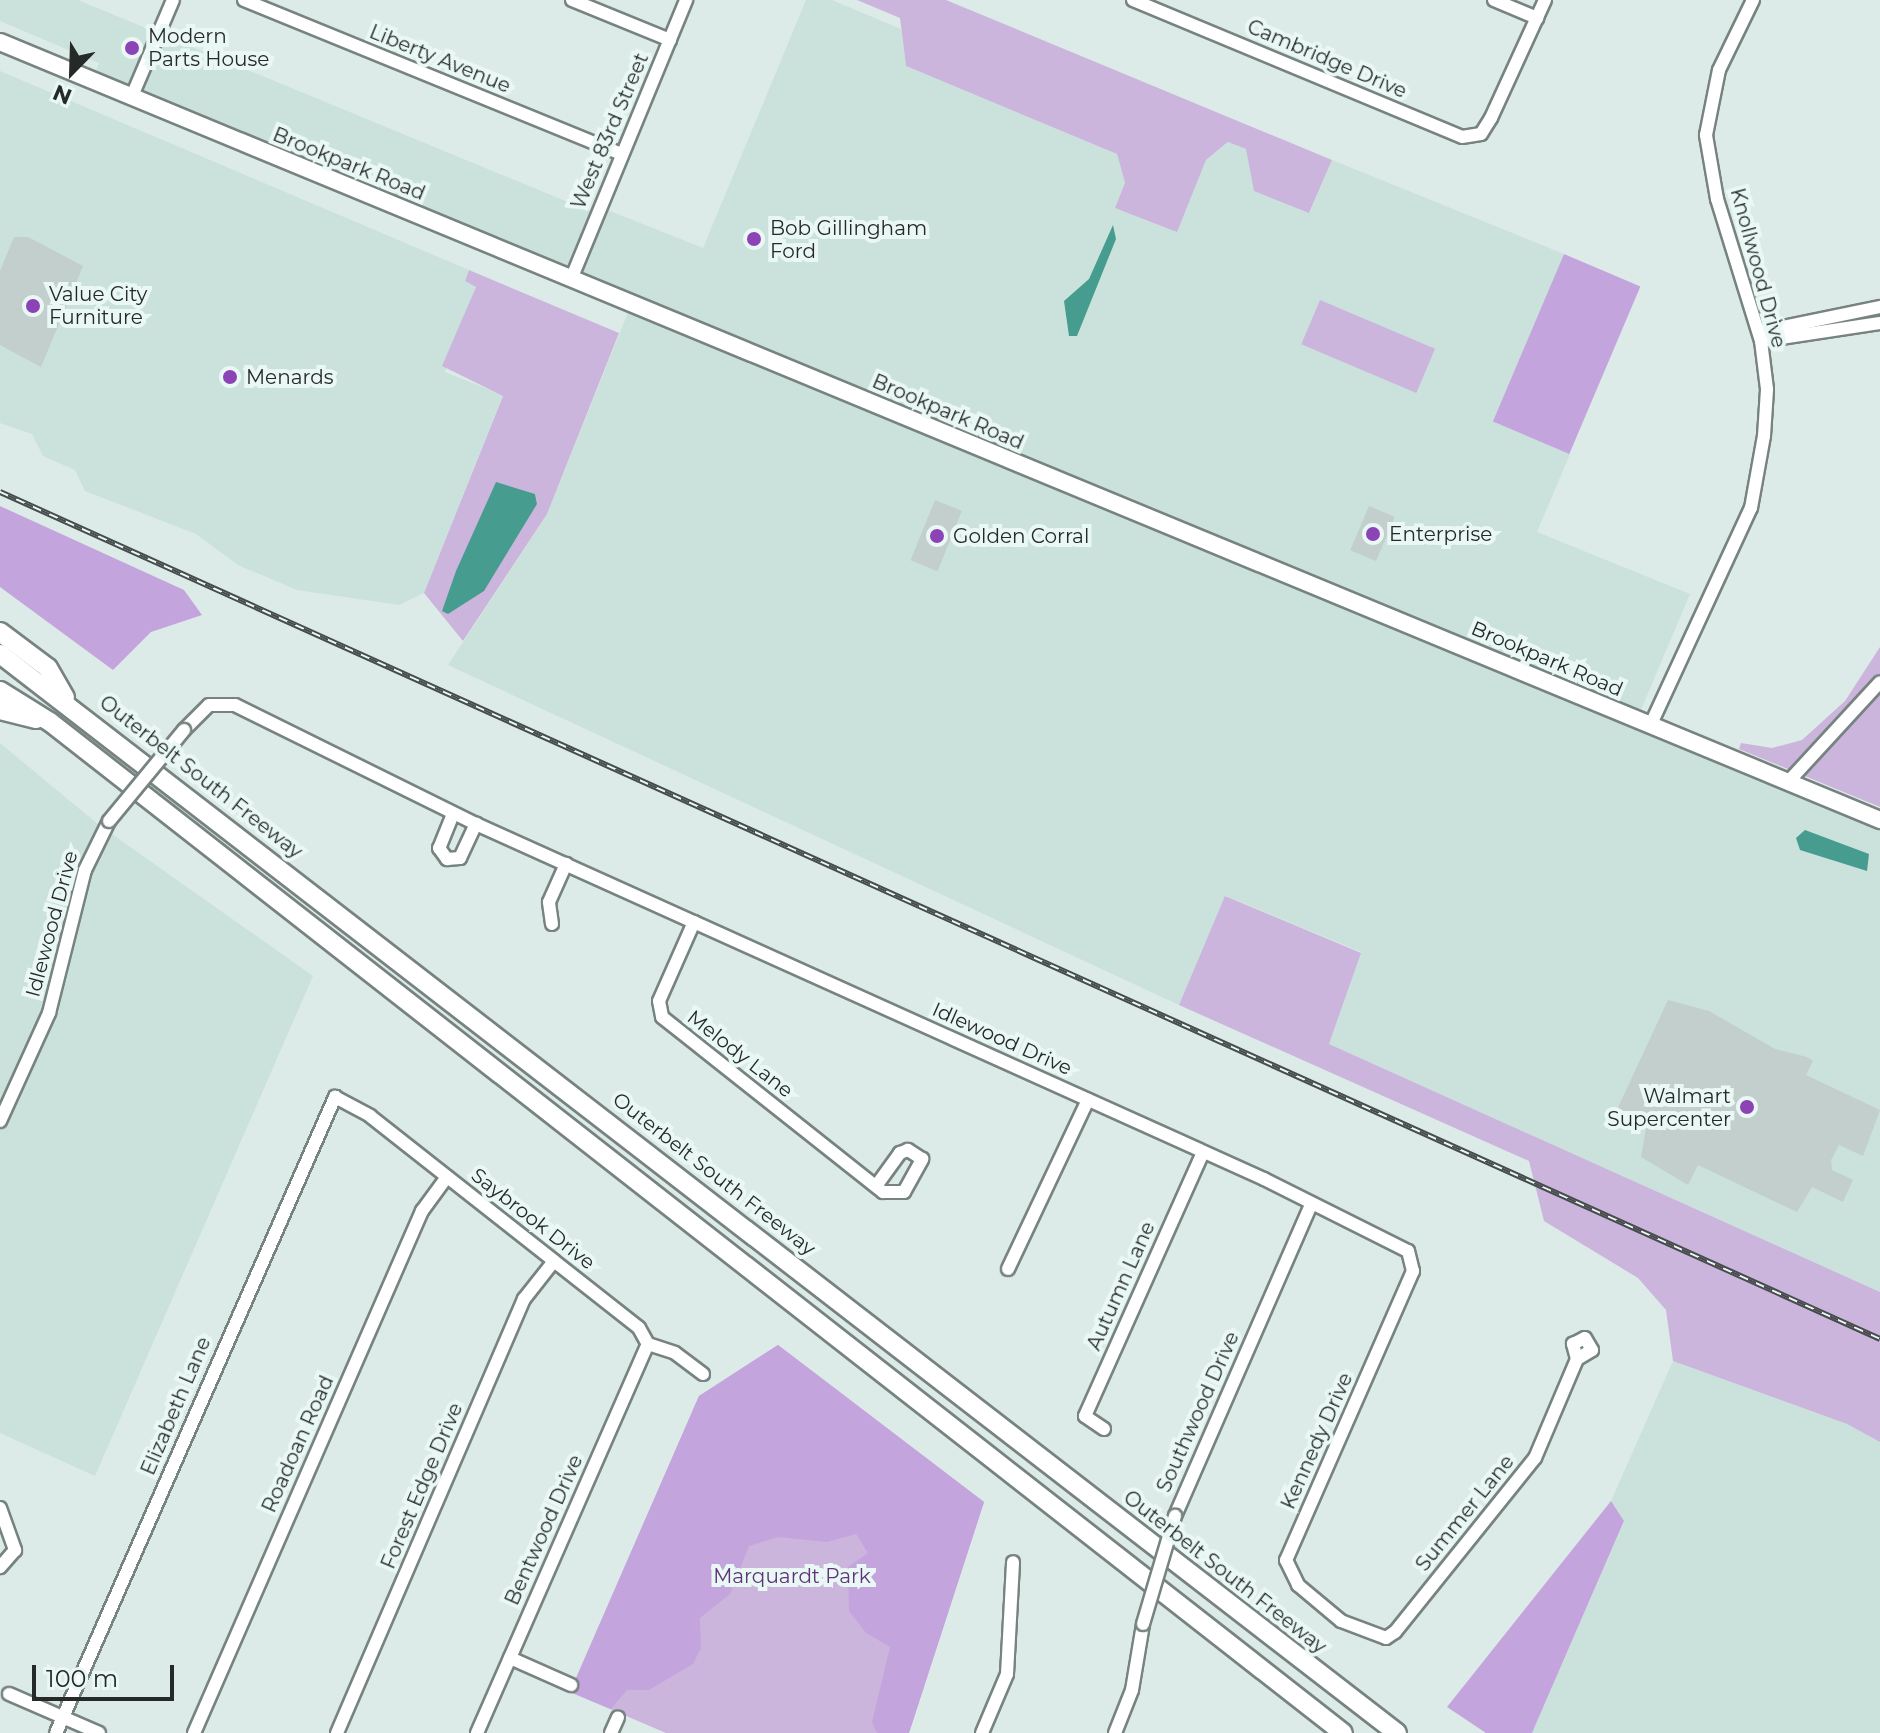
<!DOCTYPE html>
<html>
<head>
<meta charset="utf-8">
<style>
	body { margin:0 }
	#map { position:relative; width:1880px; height:1733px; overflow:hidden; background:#ddebe8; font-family:Montserrat,sans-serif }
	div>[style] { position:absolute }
	.built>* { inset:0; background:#cbe1dc }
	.green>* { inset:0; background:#ccb5dd; transform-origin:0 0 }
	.forest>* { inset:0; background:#c4a4dc; transform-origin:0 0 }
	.water>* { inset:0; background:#469c8f }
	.building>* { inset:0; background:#c2cfcc; transform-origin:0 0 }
	.roads { filter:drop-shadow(2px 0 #778381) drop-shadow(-2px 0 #778381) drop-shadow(0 2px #778381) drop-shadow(0 -2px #778381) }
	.minor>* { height:12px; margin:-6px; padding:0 6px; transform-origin:6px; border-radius:6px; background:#fff }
	.major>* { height:16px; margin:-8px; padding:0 8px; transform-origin:8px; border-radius:8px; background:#fff }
	.highway>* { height:18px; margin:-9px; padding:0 9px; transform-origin:9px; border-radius:9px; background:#fff }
	.rail>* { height:6px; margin-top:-3px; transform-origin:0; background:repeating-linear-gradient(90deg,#eaf8f5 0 9px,#454c4b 0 18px); box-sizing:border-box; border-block:2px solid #454c4b }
	.bridges { filter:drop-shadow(2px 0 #778381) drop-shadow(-2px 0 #778381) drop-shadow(0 2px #778381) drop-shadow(0 -2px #778381) }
	.minor-bridge>* { height:12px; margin:-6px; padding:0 6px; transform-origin:6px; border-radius:6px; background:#fff }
	.dots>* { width:22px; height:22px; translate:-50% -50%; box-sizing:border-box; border:4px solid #eaf8f5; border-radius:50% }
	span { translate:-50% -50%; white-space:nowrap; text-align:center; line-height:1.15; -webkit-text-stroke:8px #eaf8f5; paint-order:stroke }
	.poi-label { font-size:20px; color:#252a29 }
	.left { translate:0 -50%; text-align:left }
	.right { translate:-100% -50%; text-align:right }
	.street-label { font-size:20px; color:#252a29 }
	.park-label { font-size:20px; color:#5e3578 }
	.north { position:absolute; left:32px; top:32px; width:80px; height:80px; -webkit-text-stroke:6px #eaf8f5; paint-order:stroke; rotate:203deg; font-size:22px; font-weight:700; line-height:32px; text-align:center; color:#252a29 }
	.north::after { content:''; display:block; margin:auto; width:28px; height:36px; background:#252a29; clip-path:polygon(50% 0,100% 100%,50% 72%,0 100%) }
	.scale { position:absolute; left:32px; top:1665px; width:142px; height:36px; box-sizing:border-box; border:4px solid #252a29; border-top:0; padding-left:10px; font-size:24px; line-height:28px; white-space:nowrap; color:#252a29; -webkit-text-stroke:6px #eaf8f5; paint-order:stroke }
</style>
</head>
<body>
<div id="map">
	<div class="built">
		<div style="clip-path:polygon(0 0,78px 0,597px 214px,600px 207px,703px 248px,806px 0,832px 0,901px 29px,906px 66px,1117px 154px,1125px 183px,1176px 232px,1206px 160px,1229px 142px,1246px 149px,1310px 212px,1332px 160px,1564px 254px,1494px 422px,1570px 454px,1537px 532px,1690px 594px,1641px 710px,95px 74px,99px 63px,0 21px)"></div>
		<div style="clip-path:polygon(0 71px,469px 270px,465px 281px,476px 286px,445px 372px,503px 395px,424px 593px,399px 605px,297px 590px,238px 565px,196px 534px,85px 491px,75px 470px,43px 456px,32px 434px,0 423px)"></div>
		<div style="clip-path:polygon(629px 310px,1880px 829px,1880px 1292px,1329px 1044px,1361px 952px,1226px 896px,1179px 1005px,448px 665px,547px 514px)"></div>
		<div style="clip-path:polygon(0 743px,99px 825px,313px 976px,95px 1476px,0 1433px)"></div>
		<div style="clip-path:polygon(1673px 1361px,1847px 1424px,1880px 1442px,1880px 1733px,1532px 1733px,1624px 1522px,1611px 1501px)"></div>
	</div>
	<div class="green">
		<div style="clip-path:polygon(857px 0,946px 0,1332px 160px,1309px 213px,1254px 191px,1246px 149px,1228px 142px,1206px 160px,1177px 232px,1115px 208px,1125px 183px,1117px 154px,906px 66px,900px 18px)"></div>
		<div style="clip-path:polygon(evenodd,469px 270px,619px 333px,547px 514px,463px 641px,424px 593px,503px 396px,442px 366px,476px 287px,465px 281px,469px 270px,496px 483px,535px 494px,537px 504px,442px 611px,496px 483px)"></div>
		<div style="left:1320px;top:300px;width:125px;height:48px;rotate:23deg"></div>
		<div style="clip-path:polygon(1880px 647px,1880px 807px,1739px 749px,1741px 743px,1772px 748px,1802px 740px,1845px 701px)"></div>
		<div style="clip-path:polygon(1225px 896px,1361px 953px,1329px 1044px,1880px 1292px,1880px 1442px,1847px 1424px,1673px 1361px,1666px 1310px,1638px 1278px,1544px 1221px,1529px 1161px,1179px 1005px)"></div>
		<div style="clip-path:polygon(778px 1345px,984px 1502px,909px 1733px,666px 1733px,570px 1692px,699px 1396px)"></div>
	</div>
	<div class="forest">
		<div style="left:1564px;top:254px;width:83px;height:182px;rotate:23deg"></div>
		<div style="clip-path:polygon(0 506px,184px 590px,202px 615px,151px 632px,113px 670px,0 587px)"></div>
		<div style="clip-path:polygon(778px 1345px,984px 1502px,909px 1733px,877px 1733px,872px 1722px,890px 1647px,866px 1633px,849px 1611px,848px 1567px,868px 1553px,856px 1534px,827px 1542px,778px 1537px,749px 1546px,730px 1594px,700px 1618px,701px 1648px,693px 1664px,649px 1690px,627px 1690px,611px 1709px,570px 1692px,699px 1396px)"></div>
		<div style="clip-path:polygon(1611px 1501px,1624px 1521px,1532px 1733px,1486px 1733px,1447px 1707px)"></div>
	</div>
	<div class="water">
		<div style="clip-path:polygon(1113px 225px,1116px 239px,1077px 336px,1069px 336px,1064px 301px,1089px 279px)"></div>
		<div style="clip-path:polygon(496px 482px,535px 494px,537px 504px,484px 591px,448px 614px,442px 611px,456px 571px)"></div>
		<div style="clip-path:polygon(1805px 830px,1869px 854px,1867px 871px,1800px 850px,1796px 838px)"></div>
	</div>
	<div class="building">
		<div style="clip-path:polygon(14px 237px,28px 237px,83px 266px,41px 367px,0 345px,0 271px)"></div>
		<div style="left:935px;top:500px;width:29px;height:65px;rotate:22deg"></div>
		<div style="left:1369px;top:506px;width:28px;height:48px;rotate:23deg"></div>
		<div style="clip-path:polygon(1668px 1000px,1709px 1011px,1775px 1049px,1807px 1057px,1813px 1061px,1806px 1075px,1880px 1110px,1863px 1156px,1839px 1145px,1831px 1160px,1832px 1170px,1853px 1180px,1843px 1202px,1812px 1187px,1797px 1212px,1698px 1165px,1688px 1185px,1641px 1157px,1646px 1128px,1615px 1114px)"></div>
	</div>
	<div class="roads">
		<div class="minor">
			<div style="left:244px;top:0;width:407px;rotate:22.2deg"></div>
			<div style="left:572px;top:0;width:106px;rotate:22.2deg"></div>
			<div style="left:1133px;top:0;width:356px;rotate:22.6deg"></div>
			<div style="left:1462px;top:137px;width:19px;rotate:-9deg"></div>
			<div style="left:1481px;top:134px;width:19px;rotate:-58deg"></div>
			<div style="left:1491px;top:118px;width:130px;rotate:-65.4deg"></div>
			<div style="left:1494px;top:0;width:47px;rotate:22.7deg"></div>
			<div style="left:132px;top:96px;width:104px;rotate:-66.9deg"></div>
			<div style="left:572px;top:277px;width:300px;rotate:-67.6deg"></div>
			<div style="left:1759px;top:332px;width:124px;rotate:-11.7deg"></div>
			<div style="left:1761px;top:341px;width:120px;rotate:-8.6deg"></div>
			<div style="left:1651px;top:724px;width:238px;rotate:-65.2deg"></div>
			<div style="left:1751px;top:508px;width:73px;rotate:-79.8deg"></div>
			<div style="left:1764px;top:436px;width:47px;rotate:-86.3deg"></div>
			<div style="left:1767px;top:389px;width:48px;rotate:-97.1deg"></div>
			<div style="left:1761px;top:341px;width:149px;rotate:-107.2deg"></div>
			<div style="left:1717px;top:199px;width:65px;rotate:-99.8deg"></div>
			<div style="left:1706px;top:135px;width:66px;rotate:-78.7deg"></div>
			<div style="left:1719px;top:70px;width:78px;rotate:-64.1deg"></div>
			<div style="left:184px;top:730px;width:35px;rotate:-45deg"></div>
			<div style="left:209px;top:705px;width:26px"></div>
			<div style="left:235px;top:705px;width:269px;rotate:26.3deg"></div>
			<div style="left:476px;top:824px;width:864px;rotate:24.25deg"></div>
			<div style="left:1264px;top:1179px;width:161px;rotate:26.6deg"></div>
			<div style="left:1408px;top:1251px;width:21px;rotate:76deg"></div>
			<div style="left:1413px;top:1271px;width:316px;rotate:113.7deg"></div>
			<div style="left:1286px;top:1560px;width:28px;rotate:64deg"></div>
			<div style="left:1298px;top:1585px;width:56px;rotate:39.9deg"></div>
			<div style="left:1341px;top:1621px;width:48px;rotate:20.7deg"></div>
			<div style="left:1386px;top:1638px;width:11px;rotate:-34deg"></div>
			<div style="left:1395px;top:1632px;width:223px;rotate:-51.2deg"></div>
			<div style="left:1535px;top:1458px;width:108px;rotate:-67deg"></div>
			<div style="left:1577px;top:1359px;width:16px;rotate:-105deg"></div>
			<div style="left:1573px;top:1344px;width:13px;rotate:-27deg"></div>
			<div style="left:1585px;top:1338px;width:14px;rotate:60deg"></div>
			<div style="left:1592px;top:1350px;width:17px;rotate:149deg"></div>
			<div style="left:1789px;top:781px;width:134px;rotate:-47.4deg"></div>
			<div style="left:453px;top:814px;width:37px;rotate:112deg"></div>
			<div style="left:439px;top:848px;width:14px;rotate:54deg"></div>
			<div style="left:447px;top:859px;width:13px;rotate:-4deg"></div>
			<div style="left:460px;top:858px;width:38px;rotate:-65deg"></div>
			<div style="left:694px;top:922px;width:86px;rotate:113.9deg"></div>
			<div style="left:659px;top:1001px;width:16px;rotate:79deg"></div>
			<div style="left:662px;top:1017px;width:282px;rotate:38.4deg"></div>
			<div style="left:883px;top:1192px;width:21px"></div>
			<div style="left:904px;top:1192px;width:38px;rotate:-61deg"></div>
			<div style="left:922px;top:1159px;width:17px;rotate:-147deg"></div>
			<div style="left:908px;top:1150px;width:9px;rotate:159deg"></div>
			<div style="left:900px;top:1153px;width:41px;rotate:126deg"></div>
			<div style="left:552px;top:924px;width:22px;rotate:-98deg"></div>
			<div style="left:549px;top:902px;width:42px;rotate:-65.9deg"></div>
			<div style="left:0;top:1121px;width:119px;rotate:-65.6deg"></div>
			<div style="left:49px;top:1013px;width:147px;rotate:-75.9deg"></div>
			<div style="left:85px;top:870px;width:55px;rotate:-63.9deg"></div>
			<div style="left:1008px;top:1269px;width:187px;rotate:-64.7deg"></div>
			<div style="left:1104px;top:1429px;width:23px;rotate:-146deg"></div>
			<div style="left:1085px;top:1416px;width:289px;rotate:-65.9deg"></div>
			<div style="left:0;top:1508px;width:45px;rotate:70.3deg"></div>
			<div style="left:15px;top:1550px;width:23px;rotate:131deg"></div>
			<div style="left:1175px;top:1516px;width:339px;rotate:-66.4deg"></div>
			<div style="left:510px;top:1658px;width:67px;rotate:23.9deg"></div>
			<div style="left:9px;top:1694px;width:98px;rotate:23.4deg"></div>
			<div style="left:56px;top:1733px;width:695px;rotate:-66.31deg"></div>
			<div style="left:335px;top:1097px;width:40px;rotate:28deg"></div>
			<div style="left:370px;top:1116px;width:234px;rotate:38.2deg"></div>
			<div style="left:554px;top:1261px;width:108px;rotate:38.2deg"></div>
			<div style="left:639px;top:1328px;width:18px;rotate:61deg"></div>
			<div style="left:648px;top:1344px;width:28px;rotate:18deg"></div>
			<div style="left:675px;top:1353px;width:35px;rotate:37deg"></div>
			<div style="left:194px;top:1733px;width:570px;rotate:-66.41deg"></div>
			<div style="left:422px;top:1211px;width:42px;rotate:-53.7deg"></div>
			<div style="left:337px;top:1733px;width:473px;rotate:-66.7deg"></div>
			<div style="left:524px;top:1299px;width:48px;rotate:-51.7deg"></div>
			<div style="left:477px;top:1733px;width:425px;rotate:-66.3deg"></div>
			<div style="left:611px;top:1733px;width:17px;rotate:-66deg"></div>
			<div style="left:982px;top:1733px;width:64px;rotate:-67deg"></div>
			<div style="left:1007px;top:1674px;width:112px;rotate:-86.9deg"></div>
			<div style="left:1115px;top:1733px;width:46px;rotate:-68.4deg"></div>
			<div style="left:1132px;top:1690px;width:67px;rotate:-80.5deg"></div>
		</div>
		<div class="major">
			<div style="left:0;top:42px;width:2035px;rotate:22.48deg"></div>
		</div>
		<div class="highway">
			<div style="left:0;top:632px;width:60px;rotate:36.9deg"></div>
			<div style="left:48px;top:668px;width:34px;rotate:60deg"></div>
			<div style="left:0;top:654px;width:1765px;rotate:37.68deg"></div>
			<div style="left:0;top:691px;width:59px;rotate:31.8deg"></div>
			<div style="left:50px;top:722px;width:1641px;rotate:38.02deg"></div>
			<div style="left:0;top:710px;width:37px;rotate:14deg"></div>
		</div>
	</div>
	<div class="rail">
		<div style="left:0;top:492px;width:2062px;rotate:24.25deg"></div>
	</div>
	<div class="bridges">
		<div class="minor-bridge">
			<div style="left:109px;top:821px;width:118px;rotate:-50.5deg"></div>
			<div style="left:1143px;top:1624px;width:113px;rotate:-73.5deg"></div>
		</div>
	</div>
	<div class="dots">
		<div style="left:132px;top:48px;background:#8c43b6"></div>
		<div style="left:754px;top:239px;background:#8c43b6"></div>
		<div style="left:33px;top:306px;background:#8c43b6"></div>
		<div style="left:230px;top:377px;background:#8c43b6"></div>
		<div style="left:1373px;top:534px;background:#8c43b6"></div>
		<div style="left:937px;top:536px;background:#8c43b6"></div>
		<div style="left:1747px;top:1107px;background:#8c43b6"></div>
	</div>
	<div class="poi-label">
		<span class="left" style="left:148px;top:48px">Modern<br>Parts House</span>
		<span class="left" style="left:770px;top:240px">Bob Gillingham<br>Ford</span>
		<span class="left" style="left:49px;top:306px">Value City<br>Furniture</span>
		<span class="left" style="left:246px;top:377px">Menards</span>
		<span class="left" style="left:1389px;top:534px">Enterprise</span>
		<span class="left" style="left:953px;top:536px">Golden Corral</span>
		<span class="right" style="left:1731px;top:1108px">Walmart<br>Supercenter</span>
	</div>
	<div class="street-label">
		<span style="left:440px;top:59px;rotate:22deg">Liberty Avenue</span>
		<span style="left:1327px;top:59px;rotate:23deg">Cambridge Drive</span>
		<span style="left:610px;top:131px;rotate:-67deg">West 83rd Street</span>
		<span style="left:349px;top:164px;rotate:22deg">Brookpark Road</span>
		<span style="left:1758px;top:268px;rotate:75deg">Knollwood Drive</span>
		<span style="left:948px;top:412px;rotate:23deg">Brookpark Road</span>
		<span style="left:1547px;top:659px;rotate:23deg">Brookpark Road</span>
		<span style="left:201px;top:777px;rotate:38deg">Outerbelt South Freeway</span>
		<span style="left:52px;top:924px;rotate:-75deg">Idlewood Drive</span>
		<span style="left:1002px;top:1039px;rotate:24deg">Idlewood Drive</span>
		<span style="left:740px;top:1054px;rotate:38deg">Melody Lane</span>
		<span style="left:714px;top:1174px;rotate:38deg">Outerbelt South Freeway</span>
		<span style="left:533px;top:1219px;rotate:38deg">Saybrook Drive</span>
		<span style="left:1121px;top:1286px;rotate:-66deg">Autumn Lane</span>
		<span style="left:176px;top:1406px;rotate:-67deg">Elizabeth Lane</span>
		<span style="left:1198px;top:1412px;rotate:-66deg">Southwood Drive</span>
		<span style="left:1317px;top:1441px;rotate:-66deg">Kennedy Drive</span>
		<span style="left:298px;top:1444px;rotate:-66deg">Roadoan Road</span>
		<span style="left:422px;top:1486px;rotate:-67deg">Forest Edge Drive</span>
		<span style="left:1465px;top:1513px;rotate:-51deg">Summer Lane</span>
		<span style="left:544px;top:1530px;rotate:-66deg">Bentwood Drive</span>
		<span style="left:1225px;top:1572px;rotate:38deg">Outerbelt South Freeway</span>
	</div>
	<div class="park-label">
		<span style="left:792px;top:1576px">Marquardt Park</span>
	</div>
	<div class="north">N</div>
	<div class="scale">100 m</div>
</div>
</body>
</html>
